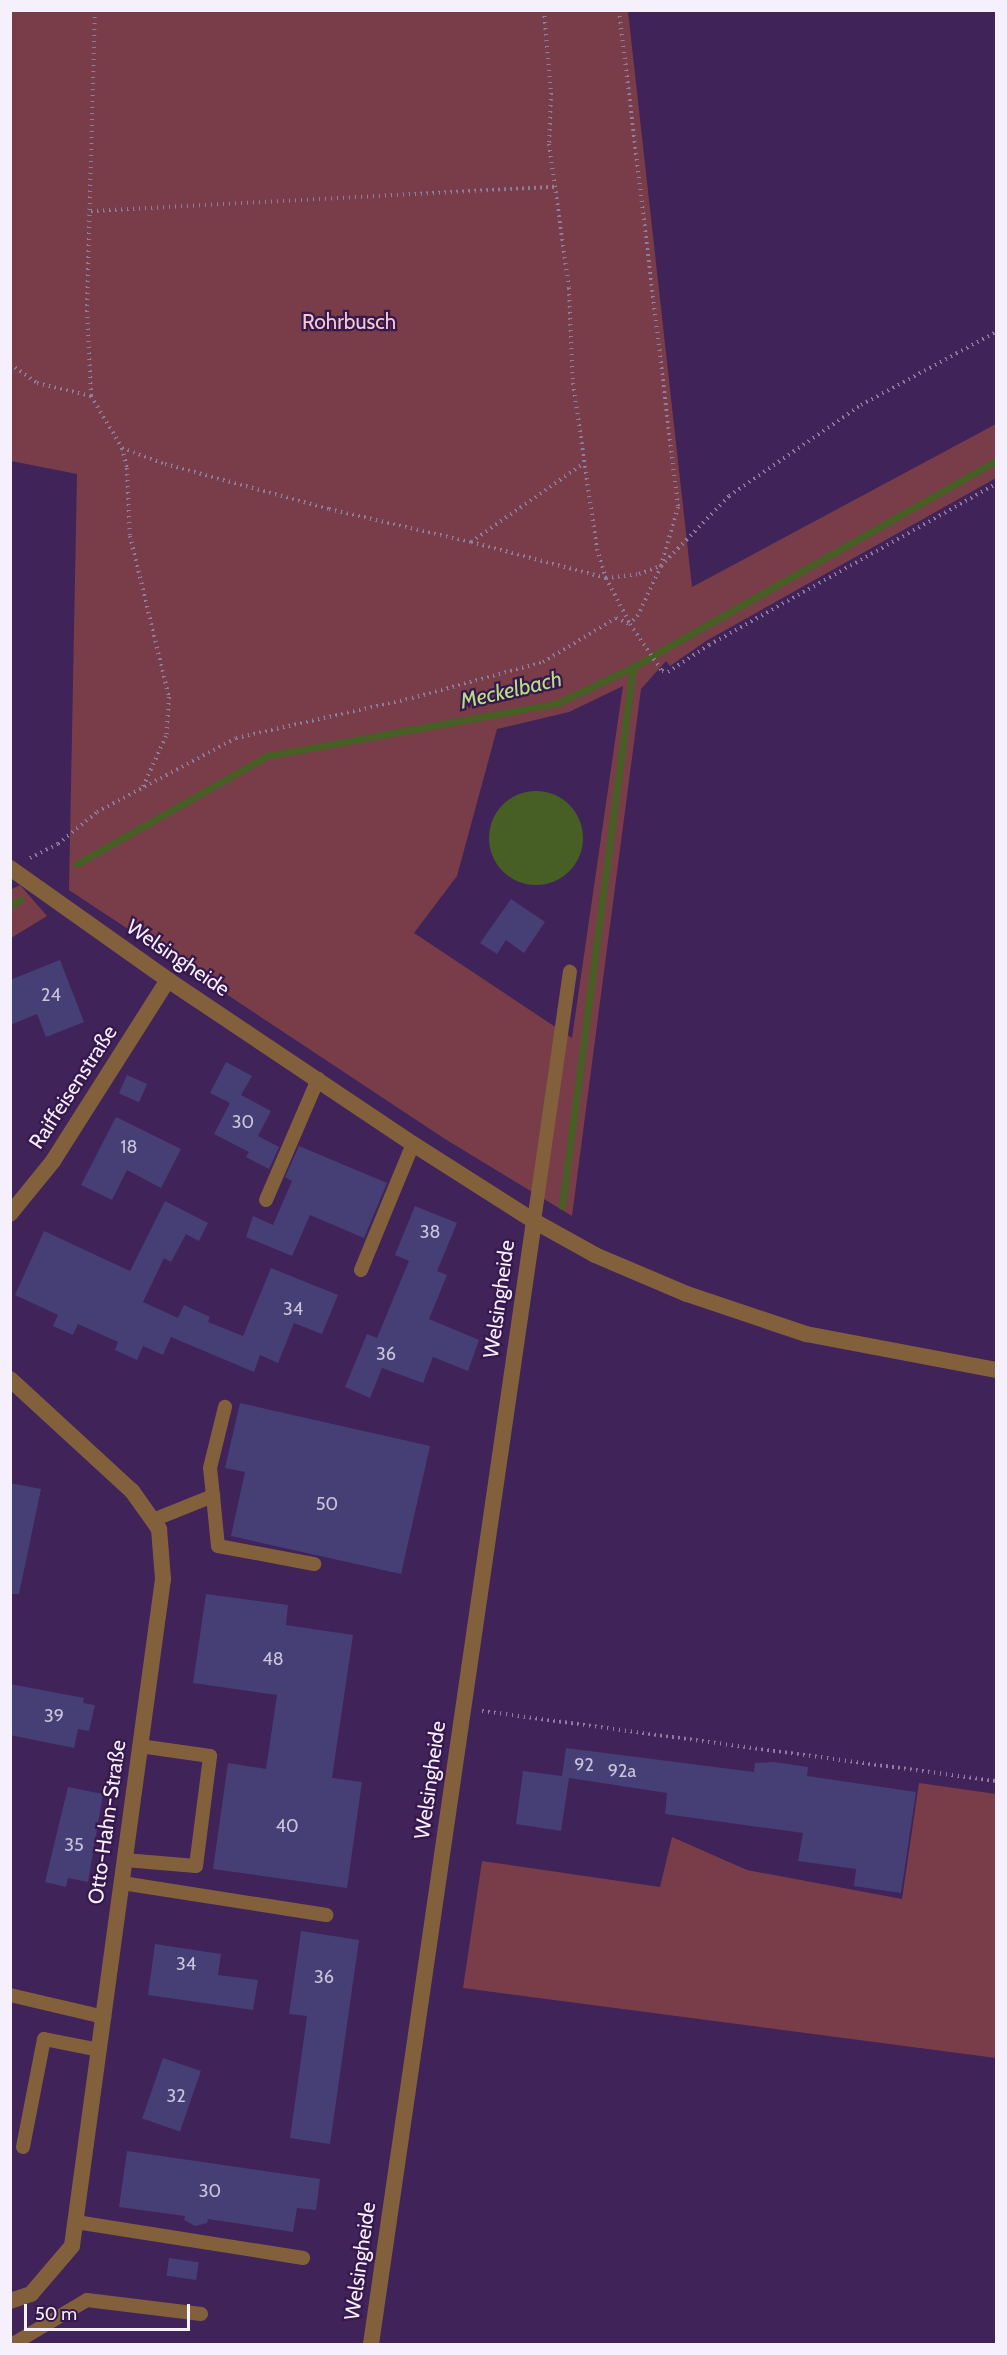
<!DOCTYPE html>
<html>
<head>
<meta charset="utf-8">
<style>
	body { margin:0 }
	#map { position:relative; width:1007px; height:2355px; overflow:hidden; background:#402358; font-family:Cabin,sans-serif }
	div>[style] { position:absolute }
	.green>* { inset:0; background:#783d49 }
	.water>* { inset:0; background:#475f24 }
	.round { border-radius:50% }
	.stream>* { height:7px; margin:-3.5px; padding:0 3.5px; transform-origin:3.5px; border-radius:3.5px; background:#475f24 }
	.building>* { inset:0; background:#463f75; transform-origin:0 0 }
	.path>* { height:4px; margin-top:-2px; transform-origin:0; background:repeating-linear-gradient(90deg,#8f7c9f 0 1.5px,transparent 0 6px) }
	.service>* { height:14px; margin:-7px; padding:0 7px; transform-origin:7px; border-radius:7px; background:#82603c }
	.minor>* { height:16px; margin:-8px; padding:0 8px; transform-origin:8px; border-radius:8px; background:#82603c }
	span { translate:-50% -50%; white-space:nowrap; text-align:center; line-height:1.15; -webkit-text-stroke:4.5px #36184c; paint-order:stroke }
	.number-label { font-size:18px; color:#cac3da }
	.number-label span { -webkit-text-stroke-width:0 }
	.park-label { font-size:21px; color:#f3c9cf }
	.street-label { font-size:21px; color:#f6effc }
	.water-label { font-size:22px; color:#b7dd87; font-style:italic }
	.frame { position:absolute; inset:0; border:12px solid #f6effc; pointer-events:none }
	.scale { position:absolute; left:24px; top:2304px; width:166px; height:27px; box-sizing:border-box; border:3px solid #f6effc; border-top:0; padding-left:8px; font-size:18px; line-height:21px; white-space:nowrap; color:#f6effc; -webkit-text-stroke:4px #36184c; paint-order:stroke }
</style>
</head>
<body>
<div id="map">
	<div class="green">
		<div style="clip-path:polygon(evenodd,10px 11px,628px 11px,692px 587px,996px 424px,996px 478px,706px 641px,670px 666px,666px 661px,641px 689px,572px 1216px,445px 1139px,69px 890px,77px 474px,11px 461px,10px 11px,623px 686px,572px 1038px,414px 933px,457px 876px,497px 729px,569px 712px,623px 686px)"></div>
		<div style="clip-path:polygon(20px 885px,47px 916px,11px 938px,10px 890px)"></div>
		<div style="clip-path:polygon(919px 1783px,996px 1794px,996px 2058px,463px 1988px,482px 1861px,660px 1887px,672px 1837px,747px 1870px,902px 1899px)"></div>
	</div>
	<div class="water">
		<div class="round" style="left:489px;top:791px;width:94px;height:94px"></div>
	</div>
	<div class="stream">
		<div style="left:77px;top:864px;width:219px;rotate:-29.6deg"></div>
		<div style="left:267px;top:756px;width:296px;rotate:-10.3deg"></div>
		<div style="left:558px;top:703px;width:83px;rotate:-25.6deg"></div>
		<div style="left:633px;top:667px;width:417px;rotate:-29.6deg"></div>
		<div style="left:10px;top:906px;width:12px;rotate:-31deg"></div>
		<div style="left:562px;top:1206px;width:544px;rotate:-82.5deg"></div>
	</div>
	<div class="building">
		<div style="clip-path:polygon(511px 899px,545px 922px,524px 953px,506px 940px,497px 954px,480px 943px)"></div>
		<div style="clip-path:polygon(60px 960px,84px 1022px,46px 1037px,37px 1014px,10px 1025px,10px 980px)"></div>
		<div style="clip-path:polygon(226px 1062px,252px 1076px,241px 1095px,271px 1111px,258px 1136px,279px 1147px,269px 1169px,246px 1157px,249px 1152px,214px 1134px,230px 1103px,210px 1093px)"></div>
		<div style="left:127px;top:1075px;width:22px;height:20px;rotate:24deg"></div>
		<div style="clip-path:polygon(116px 1117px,181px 1149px,161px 1188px,127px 1170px,112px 1200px,81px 1185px)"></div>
		<div style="clip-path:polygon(299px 1146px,387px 1183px,364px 1238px,310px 1215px,292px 1256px,246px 1237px,253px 1216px,273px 1225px,292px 1181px,285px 1177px)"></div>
		<div style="clip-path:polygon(165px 1201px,208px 1223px,199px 1241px,186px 1234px,171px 1262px,164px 1258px,143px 1302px,178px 1318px,184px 1305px,210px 1317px,208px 1322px,243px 1336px,271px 1268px,338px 1295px,322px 1334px,294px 1323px,278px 1363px,260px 1355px,254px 1372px,171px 1337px,163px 1355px,143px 1346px,137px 1360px,115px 1350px,118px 1342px,78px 1324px,73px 1335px,53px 1326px,58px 1315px,15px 1295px,44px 1231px,130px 1271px)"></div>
		<div style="clip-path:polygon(415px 1206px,457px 1223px,437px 1271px,447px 1275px,429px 1319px,479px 1340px,468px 1371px,433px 1357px,423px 1383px,382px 1368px,370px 1398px,345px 1387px,367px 1334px,377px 1338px,409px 1261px,395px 1255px)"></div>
		<div style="clip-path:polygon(240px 1403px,430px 1446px,401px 1574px,231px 1536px,245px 1472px,225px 1468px)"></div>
		<div style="clip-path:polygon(10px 1483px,41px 1489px,19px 1594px,10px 1594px)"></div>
		<div style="clip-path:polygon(206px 1594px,288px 1605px,286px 1625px,353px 1635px,332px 1778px,362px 1782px,347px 1888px,213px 1869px,228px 1763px,266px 1769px,277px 1695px,193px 1683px)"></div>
		<div style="clip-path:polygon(10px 1684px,84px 1698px,83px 1703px,95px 1705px,89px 1731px,78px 1729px,74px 1748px,10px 1735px)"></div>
		<div style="clip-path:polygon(566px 1748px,754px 1772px,755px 1763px,774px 1762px,808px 1767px,807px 1776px,916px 1792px,901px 1893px,854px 1886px,856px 1869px,798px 1861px,803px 1833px,665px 1814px,667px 1793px,569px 1778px,561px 1831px,516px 1824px,523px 1771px,562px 1776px)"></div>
		<div style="clip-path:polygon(68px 1787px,103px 1794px,88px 1882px,68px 1878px,66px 1887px,45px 1882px)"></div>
		<div style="clip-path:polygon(301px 1931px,359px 1940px,330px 2144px,290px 2138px,307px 2016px,289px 2014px)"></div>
		<div style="clip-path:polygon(155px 1944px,221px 1954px,218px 1975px,258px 1980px,253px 2010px,148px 1995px)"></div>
		<div style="left:163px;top:2058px;width:40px;height:64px;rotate:19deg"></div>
		<div style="clip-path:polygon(127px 2151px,320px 2179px,316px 2210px,297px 2208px,293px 2232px,208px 2219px,207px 2223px,195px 2226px,184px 2220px,185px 2216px,119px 2207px)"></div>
		<div style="left:169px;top:2258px;width:30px;height:18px;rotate:8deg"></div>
	</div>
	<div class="path">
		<div style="left:544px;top:10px;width:83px;rotate:85.2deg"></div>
		<div style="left:551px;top:93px;width:51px;rotate:92.2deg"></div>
		<div style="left:549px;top:144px;width:145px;rotate:82.1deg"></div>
		<div style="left:569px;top:288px;width:95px;rotate:87.6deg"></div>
		<div style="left:573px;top:383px;width:168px;rotate:81.8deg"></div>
		<div style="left:597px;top:549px;width:30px;rotate:73deg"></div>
		<div style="left:606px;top:578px;width:52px;rotate:62.4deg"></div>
		<div style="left:630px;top:624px;width:57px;rotate:55.8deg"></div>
		<div style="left:662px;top:671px;width:6px;rotate:9deg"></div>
		<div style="left:668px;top:672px;width:49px;rotate:-33.4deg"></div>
		<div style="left:709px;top:645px;width:329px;rotate:-29.3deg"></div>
		<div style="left:619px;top:10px;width:500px;rotate:83.23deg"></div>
		<div style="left:678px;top:507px;width:61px;rotate:106.1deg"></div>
		<div style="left:661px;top:566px;width:54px;rotate:115.1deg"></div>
		<div style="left:638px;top:615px;width:12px;rotate:132deg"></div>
		<div style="left:91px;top:211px;width:464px;rotate:-3deg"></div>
		<div style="left:10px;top:364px;width:33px;rotate:35deg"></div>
		<div style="left:37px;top:383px;width:56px;rotate:13.5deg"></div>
		<div style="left:91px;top:396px;width:61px;rotate:59.2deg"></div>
		<div style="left:122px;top:448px;width:21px;rotate:76deg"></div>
		<div style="left:127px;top:468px;width:68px;rotate:87.5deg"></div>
		<div style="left:130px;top:536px;width:166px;rotate:76.4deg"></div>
		<div style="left:169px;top:697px;width:39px;rotate:94deg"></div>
		<div style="left:166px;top:736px;width:58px;rotate:114.4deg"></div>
		<div style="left:91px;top:396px;width:84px;rotate:-92.7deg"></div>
		<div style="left:87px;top:312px;width:302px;rotate:-88.5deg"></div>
		<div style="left:122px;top:448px;width:46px;rotate:20.4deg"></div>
		<div style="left:165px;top:464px;width:170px;rotate:15.3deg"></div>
		<div style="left:329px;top:509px;width:146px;rotate:13.1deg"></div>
		<div style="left:471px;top:542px;width:136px;rotate:-34.9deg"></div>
		<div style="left:471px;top:542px;width:140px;rotate:14.9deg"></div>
		<div style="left:606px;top:578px;width:33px;rotate:-7deg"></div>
		<div style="left:639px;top:574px;width:23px;rotate:-20deg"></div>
		<div style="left:661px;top:566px;width:98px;rotate:-45.8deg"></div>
		<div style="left:729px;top:496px;width:160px;rotate:-34.6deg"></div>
		<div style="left:861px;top:405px;width:153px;rotate:-28.4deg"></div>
		<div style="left:30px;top:858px;width:31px;rotate:-27deg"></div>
		<div style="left:58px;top:844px;width:50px;rotate:-39.4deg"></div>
		<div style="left:97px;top:812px;width:157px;rotate:-28deg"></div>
		<div style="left:236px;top:738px;width:180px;rotate:-12.8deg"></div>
		<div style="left:412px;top:698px;width:136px;rotate:-15.4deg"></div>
		<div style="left:543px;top:662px;width:85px;rotate:-31.1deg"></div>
		<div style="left:616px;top:618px;width:14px;rotate:25deg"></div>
		<div style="left:482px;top:1711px;width:519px;rotate:7.76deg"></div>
	</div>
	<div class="service">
		<div style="left:266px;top:1200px;width:132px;rotate:-66.7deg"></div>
		<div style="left:534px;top:1221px;width:252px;rotate:-81.8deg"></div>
		<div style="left:361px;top:1270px;width:136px;rotate:-67.6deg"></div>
		<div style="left:213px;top:1496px;width:28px;rotate:-96deg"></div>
		<div style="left:210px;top:1468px;width:63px;rotate:-76.2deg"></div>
		<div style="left:153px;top:1520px;width:65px;rotate:-21.8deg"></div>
		<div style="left:213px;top:1496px;width:50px;rotate:84.3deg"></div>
		<div style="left:218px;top:1546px;width:98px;rotate:10.6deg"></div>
		<div style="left:125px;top:1860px;width:71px;rotate:4.8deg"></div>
		<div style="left:196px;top:1866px;width:111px;rotate:-82.7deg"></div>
		<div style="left:210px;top:1756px;width:71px;rotate:-171.9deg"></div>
		<div style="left:122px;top:1883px;width:207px;rotate:8.9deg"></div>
		<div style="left:10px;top:1995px;width:97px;rotate:13.2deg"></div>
		<div style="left:23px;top:2147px;width:110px;rotate:-79deg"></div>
		<div style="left:44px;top:2039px;width:56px;rotate:11.3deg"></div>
		<div style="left:76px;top:2222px;width:230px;rotate:9deg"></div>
		<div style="left:13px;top:2344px;width:86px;rotate:-30.7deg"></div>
		<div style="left:87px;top:2300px;width:115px;rotate:7deg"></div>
	</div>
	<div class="minor">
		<div style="left:10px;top:868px;width:194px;rotate:35.3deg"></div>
		<div style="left:168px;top:980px;width:295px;rotate:33.8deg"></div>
		<div style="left:413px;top:1144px;width:143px;rotate:32.5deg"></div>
		<div style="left:534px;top:1221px;width:70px;rotate:29.1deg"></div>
		<div style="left:595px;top:1255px;width:100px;rotate:23deg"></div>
		<div style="left:687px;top:1294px;width:126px;rotate:18.6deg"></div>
		<div style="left:806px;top:1334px;width:193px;rotate:10.7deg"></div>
		<div style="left:10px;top:1214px;width:68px;rotate:-50.9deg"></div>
		<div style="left:53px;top:1161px;width:214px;rotate:-57.6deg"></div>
		<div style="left:10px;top:1379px;width:166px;rotate:42.6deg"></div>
		<div style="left:132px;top:1491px;width:47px;rotate:54.6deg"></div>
		<div style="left:159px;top:1529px;width:50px;rotate:85.4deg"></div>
		<div style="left:163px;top:1579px;width:673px;rotate:97.77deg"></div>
		<div style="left:72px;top:2246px;width:63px;rotate:130.5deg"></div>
		<div style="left:31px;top:2294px;width:22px;rotate:162deg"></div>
		<div style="left:371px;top:2344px;width:1135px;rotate:-81.74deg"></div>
	</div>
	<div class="number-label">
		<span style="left:51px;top:995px">24</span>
		<span style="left:243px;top:1122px">30</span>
		<span style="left:129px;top:1147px">18</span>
		<span style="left:430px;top:1232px">38</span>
		<span style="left:293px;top:1309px">34</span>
		<span style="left:386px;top:1354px">36</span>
		<span style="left:327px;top:1504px">50</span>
		<span style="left:273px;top:1659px">48</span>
		<span style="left:54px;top:1716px">39</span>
		<span style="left:584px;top:1765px">92</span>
		<span style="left:622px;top:1771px">92a</span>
		<span style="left:287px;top:1826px">40</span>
		<span style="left:74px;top:1845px">35</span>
		<span style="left:186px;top:1964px">34</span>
		<span style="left:324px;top:1977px">36</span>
		<span style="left:176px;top:2096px">32</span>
		<span style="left:210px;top:2191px">30</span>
	</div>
	<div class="park-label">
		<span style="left:349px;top:322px">Rohrbusch</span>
	</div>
	<div class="street-label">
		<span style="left:178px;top:958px;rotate:34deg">Welsingheide</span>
		<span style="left:73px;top:1087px;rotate:-57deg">Raiffeisenstraße</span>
		<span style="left:499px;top:1299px;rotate:-82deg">Welsingheide</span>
		<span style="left:430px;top:1780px;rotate:-82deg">Welsingheide</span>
		<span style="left:107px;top:1822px;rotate:-82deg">Otto-Hahn-Straße</span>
		<span style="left:360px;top:2261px;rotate:-82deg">Welsingheide</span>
	</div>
	<div class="water-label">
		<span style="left:511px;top:690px;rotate:-13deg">Meckelbach</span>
	</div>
	<div class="frame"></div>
	<div class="scale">50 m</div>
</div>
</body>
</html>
